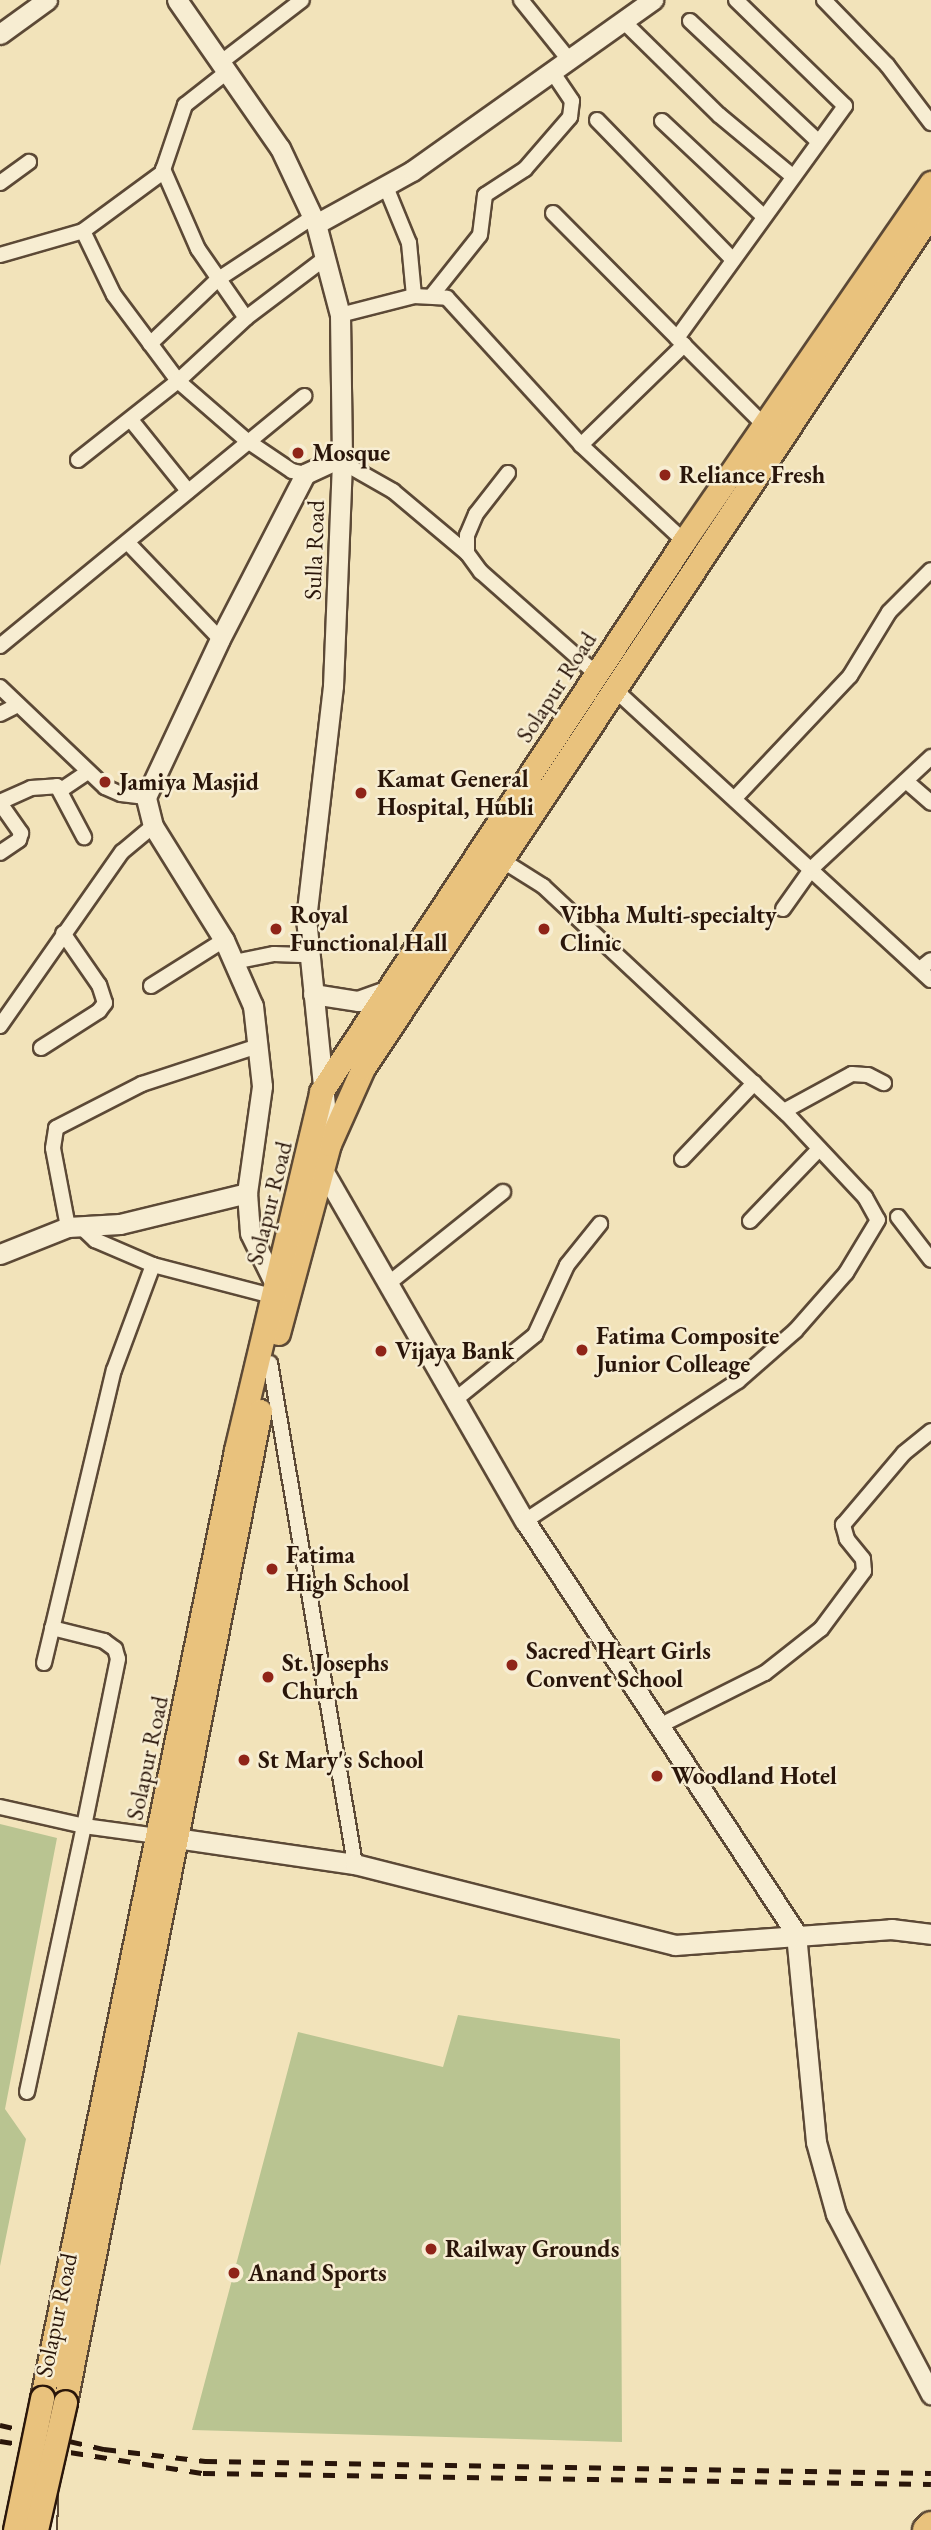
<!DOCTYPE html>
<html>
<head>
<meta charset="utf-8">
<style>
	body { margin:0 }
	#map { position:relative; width:931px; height:2530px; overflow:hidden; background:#f2e3ba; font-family:"EB Garamond",serif }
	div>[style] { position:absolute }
	.green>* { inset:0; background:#b9c491 }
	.roads { filter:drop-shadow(2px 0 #5c4936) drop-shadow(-2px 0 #5c4936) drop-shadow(0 2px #5c4936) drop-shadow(0 -2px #5c4936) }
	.street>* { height:14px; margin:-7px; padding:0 7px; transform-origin:7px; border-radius:7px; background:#f7edd2 }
	.secondary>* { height:19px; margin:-9.5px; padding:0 9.5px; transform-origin:9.5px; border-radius:9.5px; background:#f7edd2 }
	.primary>* { height:23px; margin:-11.5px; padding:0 11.5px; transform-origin:11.5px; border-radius:11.5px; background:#e9c27d }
	.highway>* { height:26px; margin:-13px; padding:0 13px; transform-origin:13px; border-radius:13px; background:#e9c27d }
	.rail>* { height:4.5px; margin-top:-2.25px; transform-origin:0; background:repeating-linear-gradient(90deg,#2a160a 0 12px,transparent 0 24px) }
	.bridges { filter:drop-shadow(2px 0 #2a160a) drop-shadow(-2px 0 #2a160a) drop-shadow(0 2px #2a160a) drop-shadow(0 -2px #2a160a) }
	.primary-bridge>* { height:23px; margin:-11.5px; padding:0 11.5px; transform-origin:11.5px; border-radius:11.5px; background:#e9c27d }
	.dots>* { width:19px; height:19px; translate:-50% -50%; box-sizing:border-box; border:4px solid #f7edd2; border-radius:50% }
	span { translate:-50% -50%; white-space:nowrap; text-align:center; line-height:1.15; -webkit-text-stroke:5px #f7edd2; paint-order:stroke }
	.poi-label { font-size:24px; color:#2a160a; font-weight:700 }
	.left { translate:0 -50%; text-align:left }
	.street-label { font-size:24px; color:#2a160a }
</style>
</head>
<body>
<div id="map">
	<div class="green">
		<div style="clip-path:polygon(0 1824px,57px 1838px,5px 2109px,26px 2139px,0 2266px)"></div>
		<div style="clip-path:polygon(458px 2015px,620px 2039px,622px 2442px,192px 2430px,298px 2032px,443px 2067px)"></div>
	</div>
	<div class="roads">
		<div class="street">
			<div style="left:521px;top:0;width:78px;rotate:51.2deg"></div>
			<div style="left:736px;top:0;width:152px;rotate:44.2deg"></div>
			<div style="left:845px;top:106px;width:286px;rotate:125.9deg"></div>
			<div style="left:677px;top:338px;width:130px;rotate:45deg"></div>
			<div style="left:824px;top:0;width:91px;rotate:45.9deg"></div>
			<div style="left:887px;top:65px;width:73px;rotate:52.8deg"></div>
			<div style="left:623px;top:21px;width:134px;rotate:44.4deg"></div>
			<div style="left:719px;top:115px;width:94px;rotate:39.8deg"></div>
			<div style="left:690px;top:21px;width:175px;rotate:43.2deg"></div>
			<div style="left:220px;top:63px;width:103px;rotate:-37.5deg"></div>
			<div style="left:597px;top:120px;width:195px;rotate:45.8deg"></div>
			<div style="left:662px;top:121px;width:139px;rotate:43.2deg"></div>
			<div style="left:163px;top:169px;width:87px;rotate:66.4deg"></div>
			<div style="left:198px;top:249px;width:84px;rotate:55.2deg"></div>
			<div style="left:0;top:183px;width:36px;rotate:-36deg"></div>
			<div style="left:386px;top:187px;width:61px;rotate:67.7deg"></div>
			<div style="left:409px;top:243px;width:53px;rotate:84.6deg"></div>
			<div style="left:553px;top:213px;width:176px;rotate:45.2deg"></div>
			<div style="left:83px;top:231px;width:98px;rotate:-36.3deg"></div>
			<div style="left:162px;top:173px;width:72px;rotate:-71.3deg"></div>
			<div style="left:185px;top:105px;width:53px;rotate:-38.2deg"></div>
			<div style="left:0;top:255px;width:86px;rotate:-16.1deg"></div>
			<div style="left:83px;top:231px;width:71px;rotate:64.2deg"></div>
			<div style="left:114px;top:295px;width:107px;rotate:53.3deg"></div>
			<div style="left:178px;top:381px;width:93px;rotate:-42.8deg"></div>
			<div style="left:246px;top:318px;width:98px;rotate:-37.1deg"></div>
			<div style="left:433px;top:294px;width:75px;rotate:-51.5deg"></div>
			<div style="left:480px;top:235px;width:40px;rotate:-82.9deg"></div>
			<div style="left:485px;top:195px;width:48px;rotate:-33deg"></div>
			<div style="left:525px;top:169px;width:69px;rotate:-49.1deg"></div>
			<div style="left:570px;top:117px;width:16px;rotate:-83deg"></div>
			<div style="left:572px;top:101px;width:34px;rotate:-124deg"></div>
			<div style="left:340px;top:315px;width:76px;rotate:-14.4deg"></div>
			<div style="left:414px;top:296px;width:33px;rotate:3deg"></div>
			<div style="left:447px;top:298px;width:199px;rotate:47.6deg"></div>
			<div style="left:581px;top:445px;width:141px;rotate:43deg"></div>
			<div style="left:150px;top:344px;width:93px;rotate:-43.7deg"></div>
			<div style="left:217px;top:280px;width:115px;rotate:-33.3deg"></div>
			<div style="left:131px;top:420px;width:91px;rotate:51.2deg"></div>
			<div style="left:581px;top:445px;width:144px;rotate:-44.2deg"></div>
			<div style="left:78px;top:460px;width:127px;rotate:-38.3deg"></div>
			<div style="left:178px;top:381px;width:90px;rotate:40.9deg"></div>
			<div style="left:246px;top:440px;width:55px;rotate:34deg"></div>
			<div style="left:292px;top:471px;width:13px;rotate:13deg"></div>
			<div style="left:342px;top:462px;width:59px;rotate:29.6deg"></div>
			<div style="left:393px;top:491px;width:97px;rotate:40deg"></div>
			<div style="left:508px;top:473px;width:52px;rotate:128deg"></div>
			<div style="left:476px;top:514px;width:23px;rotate:113deg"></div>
			<div style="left:467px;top:535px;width:18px;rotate:90deg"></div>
			<div style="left:467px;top:553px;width:24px;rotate:54deg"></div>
			<div style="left:481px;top:572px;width:152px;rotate:41.5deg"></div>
			<div style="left:129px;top:544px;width:132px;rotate:46.2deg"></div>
			<div style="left:0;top:646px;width:394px;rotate:-39.4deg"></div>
			<div style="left:0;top:687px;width:145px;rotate:43.6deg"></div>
			<div style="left:105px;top:787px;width:17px;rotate:24deg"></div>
			<div style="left:121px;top:794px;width:25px;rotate:7deg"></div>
			<div style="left:612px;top:687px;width:433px;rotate:42.6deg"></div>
			<div style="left:0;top:714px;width:20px;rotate:-27deg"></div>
			<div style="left:906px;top:781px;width:33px;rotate:41deg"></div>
			<div style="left:61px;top:790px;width:30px;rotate:-34deg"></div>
			<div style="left:735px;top:798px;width:168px;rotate:-46.7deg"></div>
			<div style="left:850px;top:676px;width:75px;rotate:-58.6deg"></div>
			<div style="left:889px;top:612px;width:59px;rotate:-45deg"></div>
			<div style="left:0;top:802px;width:34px;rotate:-24deg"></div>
			<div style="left:31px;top:788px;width:26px;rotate:-4deg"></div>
			<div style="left:57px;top:786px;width:58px;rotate:62.1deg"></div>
			<div style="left:0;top:803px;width:37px;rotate:55deg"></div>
			<div style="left:21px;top:833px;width:7px;rotate:106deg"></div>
			<div style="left:19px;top:840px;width:23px;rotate:146deg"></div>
			<div style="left:500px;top:859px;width:51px;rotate:32.1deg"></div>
			<div style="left:543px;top:886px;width:334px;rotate:43.1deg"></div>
			<div style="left:787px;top:1114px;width:114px;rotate:46.8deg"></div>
			<div style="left:865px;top:1197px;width:26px;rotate:61deg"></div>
			<div style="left:878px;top:1220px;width:62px;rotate:121.1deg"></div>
			<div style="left:846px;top:1273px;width:77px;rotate:131.3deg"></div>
			<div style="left:795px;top:1331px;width:76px;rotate:138.7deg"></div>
			<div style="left:738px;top:1381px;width:255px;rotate:146.7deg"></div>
			<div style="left:783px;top:909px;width:50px;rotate:-54.7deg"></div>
			<div style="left:812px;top:868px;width:163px;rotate:-43deg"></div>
			<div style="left:234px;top:962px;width:41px;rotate:-11.3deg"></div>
			<div style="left:274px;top:954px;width:35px;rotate:2deg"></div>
			<div style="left:920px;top:969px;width:14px;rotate:-39deg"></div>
			<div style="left:151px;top:986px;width:86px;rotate:-32.2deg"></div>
			<div style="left:0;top:1026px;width:213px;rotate:-55deg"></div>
			<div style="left:122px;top:852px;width:40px;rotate:-40deg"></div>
			<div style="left:41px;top:1048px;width:69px;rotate:-32.5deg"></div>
			<div style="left:99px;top:1011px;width:10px;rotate:-53deg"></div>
			<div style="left:105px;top:1003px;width:19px;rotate:-108deg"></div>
			<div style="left:99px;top:985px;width:63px;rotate:-124.7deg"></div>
			<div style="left:784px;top:1111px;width:77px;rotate:-28.6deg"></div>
			<div style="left:852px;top:1074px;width:16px;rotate:4deg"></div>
			<div style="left:868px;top:1075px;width:18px;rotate:27deg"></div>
			<div style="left:682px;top:1159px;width:105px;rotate:-46.5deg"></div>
			<div style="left:898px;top:1217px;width:54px;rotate:52.5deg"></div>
			<div style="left:750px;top:1221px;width:100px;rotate:-46.2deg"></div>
			<div style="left:80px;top:1226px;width:21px;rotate:43deg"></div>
			<div style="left:95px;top:1240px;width:63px;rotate:23.3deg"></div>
			<div style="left:153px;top:1265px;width:123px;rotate:14.6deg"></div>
			<div style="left:68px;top:1227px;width:80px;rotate:-100.8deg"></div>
			<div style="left:53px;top:1148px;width:20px;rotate:-81deg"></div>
			<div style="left:56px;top:1128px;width:97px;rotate:-27.1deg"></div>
			<div style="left:142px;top:1084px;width:122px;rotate:-18.1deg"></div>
			<div style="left:389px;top:1283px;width:146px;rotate:-38.6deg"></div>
			<div style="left:270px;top:1363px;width:508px;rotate:80.37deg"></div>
			<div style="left:456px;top:1399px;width:102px;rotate:-39deg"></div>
			<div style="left:535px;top:1335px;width:77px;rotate:-65.4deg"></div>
			<div style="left:567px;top:1265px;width:53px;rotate:-51.2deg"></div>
			<div style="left:52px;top:1628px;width:54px;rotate:14deg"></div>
			<div style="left:104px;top:1641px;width:14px;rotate:36deg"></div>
			<div style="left:115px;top:1649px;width:10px;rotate:73deg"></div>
			<div style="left:118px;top:1659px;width:170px;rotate:101.5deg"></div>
			<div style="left:84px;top:1826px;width:74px;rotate:7.8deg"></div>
			<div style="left:44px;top:1663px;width:301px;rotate:-76.6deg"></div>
			<div style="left:114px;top:1370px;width:112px;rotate:-69.6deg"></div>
			<div style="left:661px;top:1725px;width:116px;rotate:-26.6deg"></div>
			<div style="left:765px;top:1673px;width:71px;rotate:-38.2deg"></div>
			<div style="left:821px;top:1629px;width:72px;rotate:-53.4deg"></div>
			<div style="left:864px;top:1571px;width:12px;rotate:-95deg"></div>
			<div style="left:863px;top:1559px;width:26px;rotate:-129deg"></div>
			<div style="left:847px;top:1539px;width:15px;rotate:-106deg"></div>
			<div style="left:843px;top:1525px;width:94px;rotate:-49.7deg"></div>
			<div style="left:904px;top:1453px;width:35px;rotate:-39deg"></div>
			<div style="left:0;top:1807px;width:86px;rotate:12.7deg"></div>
			<div style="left:84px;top:1826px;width:272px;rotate:102.1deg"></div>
			<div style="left:49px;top:2530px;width:35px;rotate:-88deg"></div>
		</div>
		<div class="secondary">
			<div style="left:177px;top:0;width:180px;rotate:55.2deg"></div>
			<div style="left:280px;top:148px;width:84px;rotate:64.7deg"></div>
			<div style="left:316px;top:224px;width:94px;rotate:75.2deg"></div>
			<div style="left:340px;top:315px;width:147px;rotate:89.2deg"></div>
			<div style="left:342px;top:462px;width:224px;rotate:92.3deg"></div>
			<div style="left:333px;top:686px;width:234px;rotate:96.6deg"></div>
			<div style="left:306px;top:918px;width:227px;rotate:84.2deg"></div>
			<div style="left:0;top:34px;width:58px;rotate:-35.9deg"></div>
			<div style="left:316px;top:224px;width:110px;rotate:-28.9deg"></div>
			<div style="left:412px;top:171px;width:296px;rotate:-35.4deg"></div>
			<div style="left:313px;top:994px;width:46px;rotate:8.8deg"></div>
			<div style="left:358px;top:1001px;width:32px;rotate:-20deg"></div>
			<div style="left:317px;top:1160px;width:417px;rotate:60.1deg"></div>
			<div style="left:525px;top:1521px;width:494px;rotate:56.7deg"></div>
			<div style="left:796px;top:1934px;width:209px;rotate:84.5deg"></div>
			<div style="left:816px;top:2142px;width:75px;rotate:74.5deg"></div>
			<div style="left:836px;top:2214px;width:204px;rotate:62.2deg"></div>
			<div style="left:247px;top:1193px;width:108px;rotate:-82deg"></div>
			<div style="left:262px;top:1086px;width:81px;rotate:-96.4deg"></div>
			<div style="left:253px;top:1006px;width:72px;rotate:-113.7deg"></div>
			<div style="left:224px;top:940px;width:134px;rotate:-121.9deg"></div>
			<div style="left:153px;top:826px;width:30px;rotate:-104deg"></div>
			<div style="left:146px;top:797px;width:174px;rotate:-64.9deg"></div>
			<div style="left:220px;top:639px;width:186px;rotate:-62.7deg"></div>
			<div style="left:305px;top:474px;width:41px;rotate:-24.7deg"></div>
			<div style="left:0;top:1254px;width:73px;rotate:-21.7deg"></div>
			<div style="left:68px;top:1227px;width:52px;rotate:-3.3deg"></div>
			<div style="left:120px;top:1224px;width:131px;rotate:-13.7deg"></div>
			<div style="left:247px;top:1193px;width:40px;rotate:85.7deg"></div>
			<div style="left:250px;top:1233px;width:57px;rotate:63.9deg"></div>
			<div style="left:162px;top:1836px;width:195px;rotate:8.3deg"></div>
			<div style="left:355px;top:1864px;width:330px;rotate:14.2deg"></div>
			<div style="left:675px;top:1945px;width:217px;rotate:-4.2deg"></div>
			<div style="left:891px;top:1929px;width:40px;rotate:7.1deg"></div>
		</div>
		<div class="primary">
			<div style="left:278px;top:1333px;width:196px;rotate:-74.9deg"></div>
			<div style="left:329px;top:1144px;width:83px;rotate:-65.9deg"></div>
			<div style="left:363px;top:1068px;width:1026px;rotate:-56.4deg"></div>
			<div style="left:42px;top:2398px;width:968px;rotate:-78.43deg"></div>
			<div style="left:236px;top:1450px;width:368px;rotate:-76.6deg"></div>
			<div style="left:321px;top:1092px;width:660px;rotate:-56.62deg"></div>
			<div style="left:684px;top:541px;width:435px;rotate:-55.4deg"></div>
			<div style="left:65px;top:2402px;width:1010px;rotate:-78.87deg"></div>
		</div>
		<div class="highway">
			<div style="left:926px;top:2530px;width:7px;rotate:-45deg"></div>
		</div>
	</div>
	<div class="rail">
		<div style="left:0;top:2425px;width:107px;rotate:13deg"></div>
		<div style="left:104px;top:2449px;width:102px;rotate:6.8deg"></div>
		<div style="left:205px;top:2461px;width:726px;rotate:0.95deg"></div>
		<div style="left:0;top:2441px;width:206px;rotate:9deg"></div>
		<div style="left:203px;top:2473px;width:728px;rotate:0.87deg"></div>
	</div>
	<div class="bridges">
		<div class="primary-bridge">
			<div style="left:15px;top:2530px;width:135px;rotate:-78.4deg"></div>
			<div style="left:36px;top:2530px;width:131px;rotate:-77.2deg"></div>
		</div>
	</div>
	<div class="dots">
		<div style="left:298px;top:453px;background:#8f2418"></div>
		<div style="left:665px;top:475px;background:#8f2418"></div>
		<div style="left:105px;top:782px;background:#8f2418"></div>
		<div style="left:361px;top:793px;background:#8f2418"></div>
		<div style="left:276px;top:929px;background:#8f2418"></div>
		<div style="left:544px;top:929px;background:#8f2418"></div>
		<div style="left:582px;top:1350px;background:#8f2418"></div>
		<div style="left:381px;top:1351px;background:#8f2418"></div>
		<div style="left:272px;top:1569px;background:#8f2418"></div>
		<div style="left:512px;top:1665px;background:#8f2418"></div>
		<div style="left:268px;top:1677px;background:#8f2418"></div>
		<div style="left:244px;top:1760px;background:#8f2418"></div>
		<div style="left:657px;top:1776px;background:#8f2418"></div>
		<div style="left:431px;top:2249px;background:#8f2418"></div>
		<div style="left:234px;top:2273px;background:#8f2418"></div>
	</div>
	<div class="poi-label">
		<span class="left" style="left:312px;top:453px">Mosque</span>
		<span class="left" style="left:679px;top:475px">Reliance Fresh</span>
		<span class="left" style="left:377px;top:793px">Kamat General<br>Hospital, Hubli</span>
		<span class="left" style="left:119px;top:782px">Jamiya Masjid</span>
		<span class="left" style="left:290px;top:929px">Royal<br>Functional Hall</span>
		<span class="left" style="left:560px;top:929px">Vibha Multi-specialty<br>Clinic</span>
		<span class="left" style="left:596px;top:1350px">Fatima Composite<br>Junior Colleage</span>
		<span class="left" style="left:395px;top:1351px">Vijaya Bank</span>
		<span class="left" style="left:286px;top:1569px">Fatima<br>High School</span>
		<span class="left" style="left:526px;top:1665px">Sacred Heart Girls<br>Convent School</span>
		<span class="left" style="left:282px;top:1677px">St. Josephs<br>Church</span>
		<span class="left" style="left:258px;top:1760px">St Mary's School</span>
		<span class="left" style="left:671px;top:1776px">Woodland Hotel</span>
		<span class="left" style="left:445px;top:2249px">Railway Grounds</span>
		<span class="left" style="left:248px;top:2273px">Anand Sports</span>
	</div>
	<div class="street-label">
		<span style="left:314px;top:550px;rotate:-88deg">Sulla Road</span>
		<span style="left:556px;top:687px;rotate:-57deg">Solapur Road</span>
		<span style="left:269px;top:1203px;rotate:-76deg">Solapur Road</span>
		<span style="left:147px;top:1758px;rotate:-78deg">Solapur Road</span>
		<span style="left:56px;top:2315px;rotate:-78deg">Solapur Road</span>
	</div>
</div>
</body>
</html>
